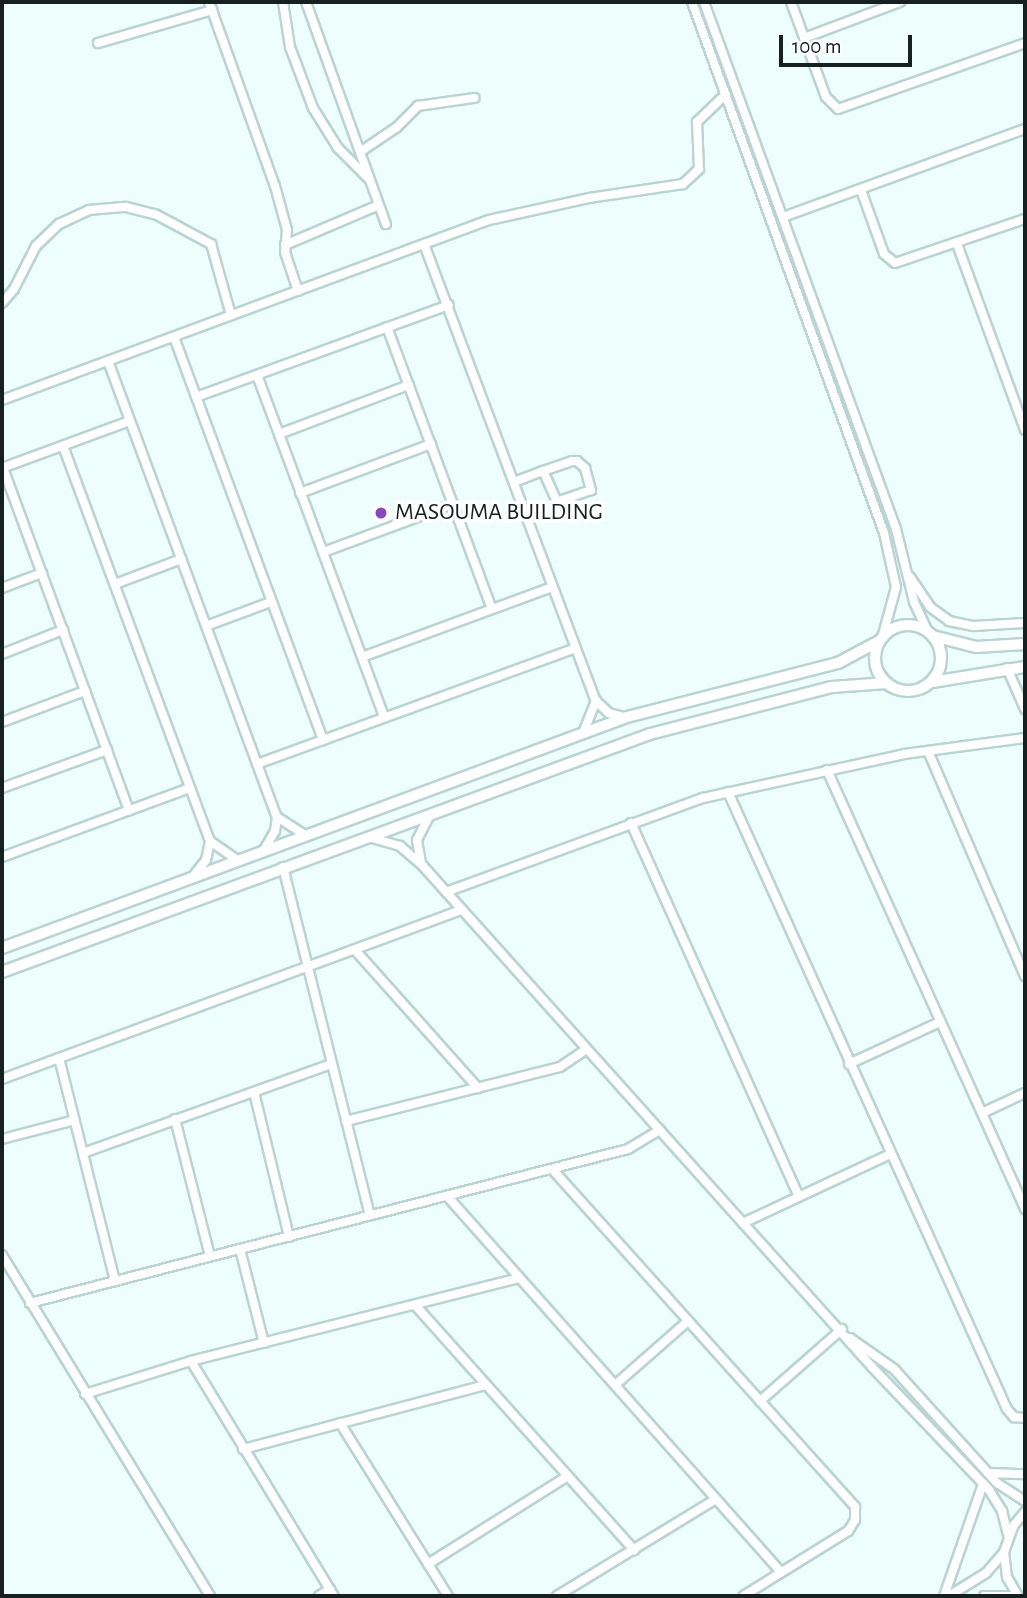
<!DOCTYPE html>
<html>
<head>
<meta charset="utf-8">
<style>
	body { margin:0 }
	#map { position:relative; width:1027px; height:1598px; overflow:hidden; background:#eefefc; font-family:"Alegreya Sans",sans-serif }
	div>[style] { position:absolute }
	.roads { filter:drop-shadow(2px 0 #bad4d1) drop-shadow(-2px 0 #bad4d1) drop-shadow(0 2px #bad4d1) drop-shadow(0 -2px #bad4d1) }
	.minor>* { height:8px; margin:-4px; padding:0 4px; transform-origin:4px; border-radius:4px; background:#fff }
	.tertiary>* { height:10px; margin:-5px; padding:0 5px; transform-origin:5px; border-radius:5px; background:#fff }
	.tertiary>.ring { margin:-5px; padding:0; box-sizing:content-box; background:none; border:10px solid #fff; border-radius:50% }
	.dots>* { width:19px; height:19px; translate:-50% -50%; box-sizing:border-box; border:4px solid #fff; border-radius:50% }
	span { translate:-50% -50%; white-space:nowrap; text-align:center; line-height:1.15; -webkit-text-stroke:7px #fff; paint-order:stroke }
	.poi-label { font-size:24px; color:#16201f }
	.left { translate:0 -50%; text-align:left }
	.frame { position:absolute; inset:0; border:4px solid #16201f; pointer-events:none }
	.scale { position:absolute; left:779px; top:35px; width:133px; height:32px; box-sizing:border-box; border:4px solid #16201f; border-top:0; padding-left:9px; font-size:21px; line-height:24px; white-space:nowrap; color:#16201f; -webkit-text-stroke:5px #fff; paint-order:stroke }
</style>
</head>
<body>
<div id="map">
	<div class="roads">
		<div class="minor">
			<div style="left:209px;top:2px;width:195px;rotate:70.3deg"></div>
			<div style="left:275px;top:186px;width:46px;rotate:74.7deg"></div>
			<div style="left:287px;top:230px;width:22px;rotate:95deg"></div>
			<div style="left:285px;top:252px;width:41px;rotate:71.6deg"></div>
			<div style="left:283px;top:2px;width:46px;rotate:81.2deg"></div>
			<div style="left:290px;top:47px;width:65px;rotate:69.3deg"></div>
			<div style="left:313px;top:108px;width:47px;rotate:58deg"></div>
			<div style="left:338px;top:148px;width:45px;rotate:45deg"></div>
			<div style="left:306px;top:2px;width:236px;rotate:70.2deg"></div>
			<div style="left:692px;top:2px;width:565px;rotate:70.12deg"></div>
			<div style="left:884px;top:533px;width:55px;rotate:77.5deg"></div>
			<div style="left:896px;top:587px;width:50px;rotate:105.2deg"></div>
			<div style="left:704px;top:2px;width:561px;rotate:69.98deg"></div>
			<div style="left:896px;top:529px;width:75px;rotate:76.1deg"></div>
			<div style="left:914px;top:602px;width:31px;rotate:65deg"></div>
			<div style="left:791px;top:2px;width:101px;rotate:69.8deg"></div>
			<div style="left:826px;top:97px;width:17px;rotate:45deg"></div>
			<div style="left:838px;top:109px;width:198px;rotate:-19.4deg"></div>
			<div style="left:804px;top:38px;width:103px;rotate:-20.6deg"></div>
			<div style="left:98px;top:43px;width:119px;rotate:-16.1deg"></div>
			<div style="left:360px;top:152px;width:45px;rotate:-34deg"></div>
			<div style="left:397px;top:127px;width:30px;rotate:-45deg"></div>
			<div style="left:418px;top:106px;width:57px;rotate:-8.1deg"></div>
			<div style="left:861px;top:190px;width:68px;rotate:70.2deg"></div>
			<div style="left:884px;top:254px;width:14px;rotate:39deg"></div>
			<div style="left:895px;top:263px;width:137px;rotate:-18.7deg"></div>
			<div style="left:783px;top:217px;width:258px;rotate:-20deg"></div>
			<div style="left:424px;top:244px;width:488px;rotate:69.4deg"></div>
			<div style="left:596px;top:701px;width:18px;rotate:43deg"></div>
			<div style="left:609px;top:713px;width:16px;rotate:15deg"></div>
			<div style="left:957px;top:244px;width:198px;rotate:69.9deg"></div>
			<div style="left:285px;top:245px;width:102px;rotate:-23.1deg"></div>
			<div style="left:2px;top:303px;width:18px;rotate:-49deg"></div>
			<div style="left:14px;top:289px;width:48px;rotate:-62.9deg"></div>
			<div style="left:36px;top:246px;width:32px;rotate:-44deg"></div>
			<div style="left:59px;top:224px;width:33px;rotate:-25deg"></div>
			<div style="left:89px;top:210px;width:37px;rotate:-5deg"></div>
			<div style="left:126px;top:207px;width:30px;rotate:14deg"></div>
			<div style="left:155px;top:214px;width:64px;rotate:28.2deg"></div>
			<div style="left:211px;top:244px;width:74px;rotate:74.3deg"></div>
			<div style="left:387px;top:327px;width:301px;rotate:69.6deg"></div>
			<div style="left:174px;top:337px;width:430px;rotate:69.7deg"></div>
			<div style="left:108px;top:361px;width:486px;rotate:69.7deg"></div>
			<div style="left:277px;top:817px;width:14px;rotate:98deg"></div>
			<div style="left:275px;top:831px;width:22px;rotate:120deg"></div>
			<div style="left:257px;top:375px;width:365px;rotate:69.6deg"></div>
			<div style="left:196px;top:397px;width:269px;rotate:-20deg"></div>
			<div style="left:2px;top:400px;width:519px;rotate:-20.28deg"></div>
			<div style="left:489px;top:220px;width:102px;rotate:-12.4deg"></div>
			<div style="left:589px;top:198px;width:95px;rotate:-8.5deg"></div>
			<div style="left:683px;top:184px;width:22px;rotate:-43deg"></div>
			<div style="left:699px;top:169px;width:47px;rotate:-92.4deg"></div>
			<div style="left:697px;top:122px;width:40px;rotate:-44deg"></div>
			<div style="left:279px;top:434px;width:139px;rotate:-20.7deg"></div>
			<div style="left:63px;top:446px;width:421px;rotate:69.6deg"></div>
			<div style="left:210px;top:841px;width:32px;rotate:35deg"></div>
			<div style="left:2px;top:468px;width:136px;rotate:-20.2deg"></div>
			<div style="left:3px;top:468px;width:365px;rotate:69.8deg"></div>
			<div style="left:514px;top:482px;width:31px;rotate:-21deg"></div>
			<div style="left:543px;top:471px;width:31px;rotate:-19deg"></div>
			<div style="left:572px;top:461px;width:5px"></div>
			<div style="left:577px;top:461px;width:11px;rotate:41deg"></div>
			<div style="left:585px;top:468px;width:23px;rotate:75deg"></div>
			<div style="left:591px;top:490px;width:36px;rotate:161deg"></div>
			<div style="left:557px;top:502px;width:34px;rotate:-114deg"></div>
			<div style="left:300px;top:493px;width:140px;rotate:-20.5deg"></div>
			<div style="left:323px;top:552px;width:139px;rotate:-20.3deg"></div>
			<div style="left:910px;top:577px;width:36px;rotate:56deg"></div>
			<div style="left:930px;top:607px;width:24px;rotate:36deg"></div>
			<div style="left:949px;top:621px;width:25px;rotate:12deg"></div>
			<div style="left:973px;top:626px;width:52px;rotate:-3.3deg"></div>
			<div style="left:115px;top:584px;width:71px;rotate:-20.7deg"></div>
			<div style="left:2px;top:588px;width:43px;rotate:-20.6deg"></div>
			<div style="left:206px;top:626px;width:69px;rotate:-20.3deg"></div>
			<div style="left:2px;top:654px;width:66px;rotate:-21.5deg"></div>
			<div style="left:362px;top:657px;width:202px;rotate:-20.2deg"></div>
			<div style="left:1007px;top:668px;width:45px;rotate:66.3deg"></div>
			<div style="left:2px;top:722px;width:89px;rotate:-20.5deg"></div>
			<div style="left:583px;top:733px;width:35px;rotate:-68deg"></div>
			<div style="left:928px;top:751px;width:245px;rotate:66.7deg"></div>
			<div style="left:257px;top:764px;width:338px;rotate:-20deg"></div>
			<div style="left:827px;top:770px;width:482px;rotate:65.7deg"></div>
			<div style="left:2px;top:788px;width:112px;rotate:-19.9deg"></div>
			<div style="left:728px;top:792px;width:677px;rotate:65.67deg"></div>
			<div style="left:1007px;top:1409px;width:11px;rotate:49deg"></div>
			<div style="left:1014px;top:1417px;width:11px;rotate:5deg"></div>
			<div style="left:277px;top:817px;width:33px;rotate:33deg"></div>
			<div style="left:631px;top:823px;width:408px;rotate:65.8deg"></div>
			<div style="left:372px;top:838px;width:29px;rotate:16deg"></div>
			<div style="left:400px;top:846px;width:30px;rotate:41deg"></div>
			<div style="left:423px;top:866px;width:673px;rotate:48.13deg"></div>
			<div style="left:872px;top:1367px;width:170px;rotate:46.4deg"></div>
			<div style="left:989px;top:1490px;width:25px;rotate:58deg"></div>
			<div style="left:1002px;top:1511px;width:25px;rotate:76deg"></div>
			<div style="left:2px;top:857px;width:200px;rotate:-20.2deg"></div>
			<div style="left:421px;top:863px;width:23px;rotate:-100deg"></div>
			<div style="left:417px;top:840px;width:29px;rotate:-63deg"></div>
			<div style="left:283px;top:867px;width:359px;rotate:76deg"></div>
			<div style="left:194px;top:875px;width:19px;rotate:-51deg"></div>
			<div style="left:206px;top:860px;width:19px;rotate:-78deg"></div>
			<div style="left:446px;top:892px;width:274px;rotate:-20.1deg"></div>
			<div style="left:703px;top:798px;width:206px;rotate:-12.3deg"></div>
			<div style="left:904px;top:754px;width:122px;rotate:-7.5deg"></div>
			<div style="left:355px;top:950px;width:185px;rotate:48.3deg"></div>
			<div style="left:59px;top:1058px;width:230px;rotate:75.9deg"></div>
			<div style="left:849px;top:1064px;width:100px;rotate:-24.8deg"></div>
			<div style="left:2px;top:1079px;width:490px;rotate:-20.2deg"></div>
			<div style="left:254px;top:1092px;width:149px;rotate:76.4deg"></div>
			<div style="left:982px;top:1113px;width:47px;rotate:-24.9deg"></div>
			<div style="left:175px;top:1119px;width:141px;rotate:75.7deg"></div>
			<div style="left:346px;top:1121px;width:221px;rotate:-14.2deg"></div>
			<div style="left:560px;top:1067px;width:32px;rotate:-34deg"></div>
			<div style="left:2px;top:1139px;width:75px;rotate:-14.6deg"></div>
			<div style="left:83px;top:1153px;width:263px;rotate:-19.7deg"></div>
			<div style="left:552px;top:1169px;width:454px;rotate:48.1deg"></div>
			<div style="left:855px;top:1507px;width:13px;rotate:90deg"></div>
			<div style="left:855px;top:1520px;width:13px;rotate:122deg"></div>
			<div style="left:848px;top:1531px;width:123px;rotate:148.2deg"></div>
			<div style="left:447px;top:1196px;width:503px;rotate:48.39deg"></div>
			<div style="left:743px;top:1223px;width:162px;rotate:-25.1deg"></div>
			<div style="left:240px;top:1249px;width:97px;rotate:75.7deg"></div>
			<div style="left:2px;top:1255px;width:399px;rotate:58.6deg"></div>
			<div style="left:30px;top:1303px;width:618px;rotate:-14.44deg"></div>
			<div style="left:628px;top:1149px;width:37px;rotate:-31deg"></div>
			<div style="left:415px;top:1305px;width:329px;rotate:48.2deg"></div>
			<div style="left:850px;top:1338px;width:54px;rotate:35.2deg"></div>
			<div style="left:894px;top:1369px;width:154px;rotate:47.9deg"></div>
			<div style="left:997px;top:1483px;width:33px;rotate:33deg"></div>
			<div style="left:191px;top:1361px;width:275px;rotate:58.7deg"></div>
			<div style="left:615px;top:1385px;width:97px;rotate:-41.2deg"></div>
			<div style="left:85px;top:1394px;width:111px;rotate:-17.3deg"></div>
			<div style="left:191px;top:1361px;width:338px;rotate:-14.2deg"></div>
			<div style="left:760px;top:1401px;width:109px;rotate:-41.3deg"></div>
			<div style="left:340px;top:1423px;width:204px;rotate:58deg"></div>
			<div style="left:243px;top:1449px;width:250px;rotate:-14.8deg"></div>
			<div style="left:988px;top:1473px;width:37px;rotate:2deg"></div>
			<div style="left:428px;top:1564px;width:165px;rotate:-32.2deg"></div>
			<div style="left:319px;top:1596px;width:13px;rotate:-32deg"></div>
			<div style="left:557px;top:1596px;width:186px;rotate:-31.4deg"></div>
			<div style="left:944px;top:1596px;width:119px;rotate:-70.8deg"></div>
			<div style="left:949px;top:1596px;width:44px;rotate:-31.9deg"></div>
			<div style="left:986px;top:1573px;width:28px;rotate:-49deg"></div>
			<div style="left:984px;top:1596px;width:29px"></div>
			<div style="left:1018px;top:1596px;width:22px;rotate:-120deg"></div>
			<div style="left:1007px;top:1577px;width:25px;rotate:-97deg"></div>
			<div style="left:1004px;top:1552px;width:29px;rotate:-70deg"></div>
			<div style="left:1014px;top:1525px;width:17px;rotate:-50deg"></div>
		</div>
		<div class="tertiary">
			<div class="ring" style="left:875px;top:625px;width:56px;height:56px"></div>
			<div style="left:933px;top:636px;width:44px;rotate:14.3deg"></div>
			<div style="left:976px;top:647px;width:49px;rotate:-3.5deg"></div>
			<div style="left:932px;top:682px;width:94px;rotate:-9.2deg"></div>
			<div style="left:2px;top:948px;width:666px;rotate:-20.28deg"></div>
			<div style="left:627px;top:717px;width:218px;rotate:-14.4deg"></div>
			<div style="left:838px;top:663px;width:47px;rotate:-28.2deg"></div>
			<div style="left:2px;top:972px;width:690px;rotate:-20.17deg"></div>
			<div style="left:650px;top:734px;width:188px;rotate:-14.5deg"></div>
			<div style="left:832px;top:687px;width:55px;rotate:-4.2deg"></div>
		</div>
	</div>
	<div class="dots">
		<div style="left:381px;top:513px;background:#8c47bb"></div>
	</div>
	<div class="poi-label">
		<span class="left" style="left:395px;top:513px">MASOUMA BUILDING</span>
	</div>
	<div class="frame"></div>
	<div class="scale">100 m</div>
</div>
</body>
</html>
